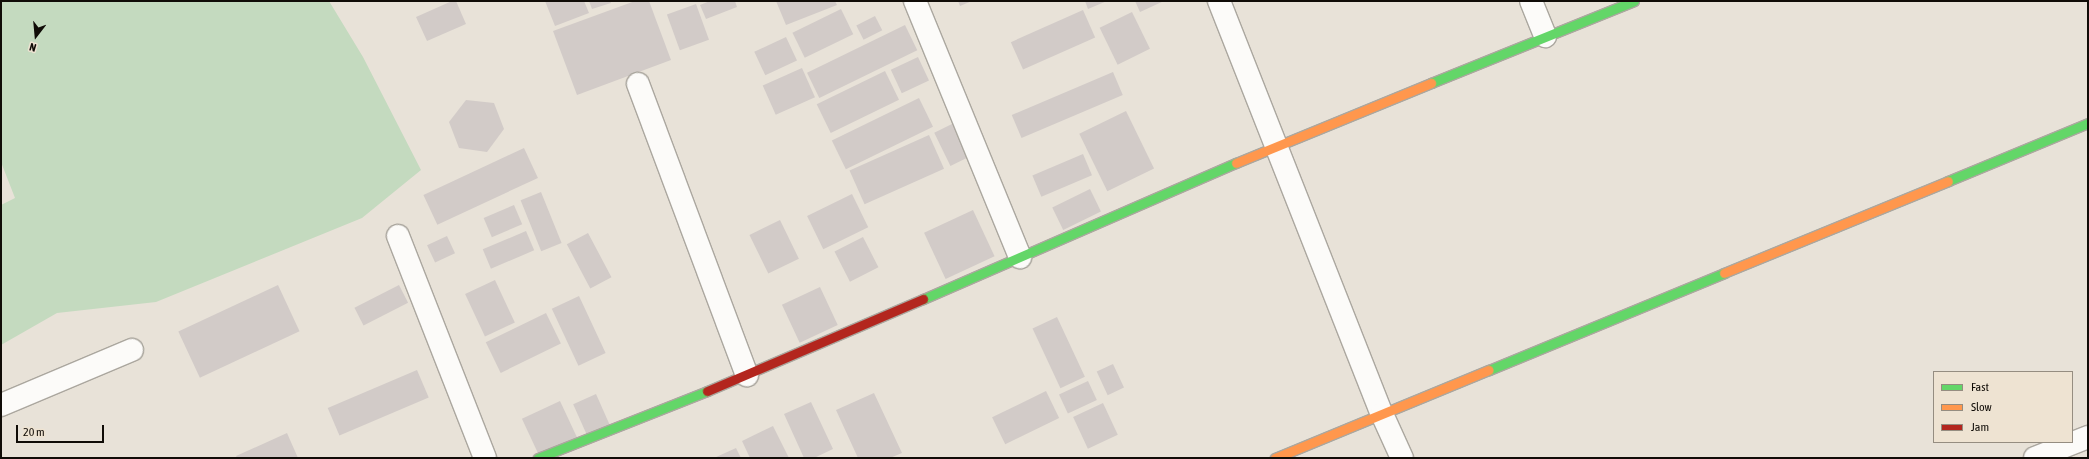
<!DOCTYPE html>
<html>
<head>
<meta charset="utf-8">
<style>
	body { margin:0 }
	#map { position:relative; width:2089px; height:459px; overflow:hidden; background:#e8e2d8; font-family:"Asap Condensed",sans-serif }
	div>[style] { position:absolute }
	.green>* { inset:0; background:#c4dabf }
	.building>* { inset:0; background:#d2cbc8; transform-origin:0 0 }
	.roads { filter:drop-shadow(1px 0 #aba79f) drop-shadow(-1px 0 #aba79f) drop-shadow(0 1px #aba79f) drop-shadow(0 -1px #aba79f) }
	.street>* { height:22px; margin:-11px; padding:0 11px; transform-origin:11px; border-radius:11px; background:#fcfbf9 }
	.fast>* { height:9px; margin:-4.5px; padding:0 4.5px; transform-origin:4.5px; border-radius:4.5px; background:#63d668 }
	.slow>* { height:9px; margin:-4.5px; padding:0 4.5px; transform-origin:4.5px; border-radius:4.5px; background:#ff974d }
	.jam>* { height:9px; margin:-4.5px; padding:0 4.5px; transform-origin:4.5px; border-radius:4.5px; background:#b3261e }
	span { translate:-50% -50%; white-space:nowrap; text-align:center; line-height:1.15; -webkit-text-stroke:3.5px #eee3d2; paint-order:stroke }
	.frame { position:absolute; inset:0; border:2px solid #100c07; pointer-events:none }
	.legend { position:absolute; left:1933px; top:371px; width:140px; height:72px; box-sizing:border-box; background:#eee3d2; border:1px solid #958d81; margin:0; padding:5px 7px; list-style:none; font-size:12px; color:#100c07 }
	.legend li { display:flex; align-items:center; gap:8px; height:20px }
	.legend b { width:20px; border:1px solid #958d81 }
	.north { position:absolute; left:16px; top:16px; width:40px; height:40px; -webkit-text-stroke:3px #eee3d2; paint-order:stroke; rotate:196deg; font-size:11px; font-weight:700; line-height:16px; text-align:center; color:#100c07 }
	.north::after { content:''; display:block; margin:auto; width:14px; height:18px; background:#100c07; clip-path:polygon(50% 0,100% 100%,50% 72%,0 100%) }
	.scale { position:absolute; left:16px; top:425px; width:88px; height:18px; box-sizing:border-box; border:2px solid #100c07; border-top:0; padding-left:5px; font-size:12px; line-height:14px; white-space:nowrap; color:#100c07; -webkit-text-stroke:3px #eee3d2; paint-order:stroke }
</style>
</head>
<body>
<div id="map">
	<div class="green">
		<div style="clip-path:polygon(1px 1px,329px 1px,363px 57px,421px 170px,362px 218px,156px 302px,57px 313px,1px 345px,1px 205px,15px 198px,1px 162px)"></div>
	</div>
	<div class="building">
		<div style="clip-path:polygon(452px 1px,456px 1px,466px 24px,427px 41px,416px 17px)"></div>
		<div style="clip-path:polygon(545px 1px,584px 1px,589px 13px,555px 26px)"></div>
		<div style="clip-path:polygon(589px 1px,610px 1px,611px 3px,592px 9px)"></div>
		<div style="clip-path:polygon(635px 1px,649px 1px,671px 60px,577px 95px,553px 31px)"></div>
		<div style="clip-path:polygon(710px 1px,735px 1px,737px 7px,706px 19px,700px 5px)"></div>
		<div style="clip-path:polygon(776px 1px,835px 1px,837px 5px,786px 25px)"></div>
		<div style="clip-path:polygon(958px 1px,972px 1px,960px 6px)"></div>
		<div style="clip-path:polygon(1085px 1px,1107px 1px,1088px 9px)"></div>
		<div style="clip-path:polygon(1135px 1px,1164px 1px,1140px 12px)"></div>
		<div style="left:696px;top:4px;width:38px;height:31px;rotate:70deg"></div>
		<div style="left:841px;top:9px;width:28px;height:54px;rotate:64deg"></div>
		<div style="left:1083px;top:10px;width:30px;height:79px;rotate:66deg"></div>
		<div style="left:1132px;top:12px;width:41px;height:36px;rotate:64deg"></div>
		<div style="left:875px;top:16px;width:16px;height:21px;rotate:63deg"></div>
		<div style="left:905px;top:25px;width:28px;height:109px;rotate:64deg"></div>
		<div style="left:786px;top:37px;width:26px;height:35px;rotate:65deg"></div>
		<div style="left:918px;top:57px;width:26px;height:30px;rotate:65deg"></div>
		<div style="left:802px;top:68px;width:32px;height:43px;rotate:66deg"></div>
		<div style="left:885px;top:71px;width:32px;height:76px;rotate:64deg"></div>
		<div style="left:1113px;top:72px;width:25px;height:110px;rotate:67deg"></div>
		<div style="left:919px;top:98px;width:32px;height:97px;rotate:64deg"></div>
		<div style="clip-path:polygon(466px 100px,494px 103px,504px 129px,487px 152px,459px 148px,449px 122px)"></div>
		<div style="left:1126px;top:111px;width:64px;height:52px;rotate:64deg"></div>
		<div style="left:954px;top:123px;width:37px;height:22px;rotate:64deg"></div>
		<div style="left:929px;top:135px;width:37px;height:87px;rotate:66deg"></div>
		<div style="left:524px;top:148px;width:33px;height:111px;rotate:65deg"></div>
		<div style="left:1083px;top:154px;width:23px;height:55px;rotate:67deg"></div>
		<div style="left:1090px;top:189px;width:25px;height:42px;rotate:64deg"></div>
		<div style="left:541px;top:192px;width:55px;height:22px;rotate:68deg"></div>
		<div style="left:852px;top:194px;width:37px;height:50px;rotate:64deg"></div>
		<div style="left:514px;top:205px;width:21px;height:33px;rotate:67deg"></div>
		<div style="left:973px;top:210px;width:51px;height:54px;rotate:65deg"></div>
		<div style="left:780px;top:220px;width:43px;height:34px;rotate:64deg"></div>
		<div style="left:526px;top:231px;width:21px;height:47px;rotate:67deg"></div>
		<div style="left:588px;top:233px;width:50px;height:24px;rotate:62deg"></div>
		<div style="left:447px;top:236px;width:19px;height:22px;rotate:65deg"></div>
		<div style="left:863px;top:237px;width:34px;height:32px;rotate:63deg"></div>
		<div style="left:495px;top:280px;width:47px;height:33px;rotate:65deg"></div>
		<div style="left:278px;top:285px;width:51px;height:110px;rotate:65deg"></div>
		<div style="left:399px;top:285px;width:20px;height:50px;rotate:63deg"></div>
		<div style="left:820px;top:287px;width:42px;height:42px;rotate:65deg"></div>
		<div style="left:579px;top:296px;width:63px;height:30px;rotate:65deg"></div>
		<div style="left:546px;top:313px;width:34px;height:67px;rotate:64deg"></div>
		<div style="left:1057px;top:317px;width:66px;height:27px;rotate:65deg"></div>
		<div style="left:1113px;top:364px;width:26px;height:18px;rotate:65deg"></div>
		<div style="left:417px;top:370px;width:30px;height:97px;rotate:67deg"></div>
		<div style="left:1088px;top:381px;width:21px;height:32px;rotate:65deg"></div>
		<div style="left:1046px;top:391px;width:30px;height:60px;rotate:64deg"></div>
		<div style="clip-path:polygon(874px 393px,902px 453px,890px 458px,858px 458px,836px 410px)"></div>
		<div style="left:596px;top:394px;width:39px;height:25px;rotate:66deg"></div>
		<div style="left:560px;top:401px;width:47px;height:42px;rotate:65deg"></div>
		<div style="clip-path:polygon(811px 402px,833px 449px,814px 458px,804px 458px,784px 414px)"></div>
		<div style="left:1103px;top:403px;width:35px;height:33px;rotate:65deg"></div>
		<div style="clip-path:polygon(773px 426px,789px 458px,750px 458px,742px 441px)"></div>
		<div style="clip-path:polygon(287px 433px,298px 458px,237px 458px,236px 456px)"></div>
		<div style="clip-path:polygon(736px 448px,741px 458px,714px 458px)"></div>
	</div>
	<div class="roads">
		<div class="street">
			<div style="left:915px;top:1px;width:277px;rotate:67.7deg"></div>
			<div style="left:1219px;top:1px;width:444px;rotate:68.5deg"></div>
			<div style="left:1382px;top:414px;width:48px;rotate:65.6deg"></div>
			<div style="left:1531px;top:1px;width:38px;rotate:68deg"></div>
			<div style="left:638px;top:84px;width:311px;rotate:69.5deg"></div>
			<div style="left:398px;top:236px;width:238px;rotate:68.6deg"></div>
			<div style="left:1px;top:405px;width:142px;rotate:-22.8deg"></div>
			<div style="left:2035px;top:458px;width:57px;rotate:-21.6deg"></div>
		</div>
		<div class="fast">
			<div style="left:1431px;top:83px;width:219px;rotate:-22deg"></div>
			<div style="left:1948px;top:181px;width:152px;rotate:-22.5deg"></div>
			<div style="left:923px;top:299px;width:341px;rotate:-23.5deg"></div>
			<div style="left:1489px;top:370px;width:254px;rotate:-22.4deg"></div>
			<div style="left:538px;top:458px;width:182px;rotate:-21.6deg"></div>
		</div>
		<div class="slow">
			<div style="left:1236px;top:163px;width:211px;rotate:-22.3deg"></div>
			<div style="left:1724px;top:273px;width:242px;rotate:-22.3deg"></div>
			<div style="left:1275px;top:458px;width:231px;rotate:-22.4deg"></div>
		</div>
		<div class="jam">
			<div style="left:707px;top:391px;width:235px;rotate:-23.1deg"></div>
		</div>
	</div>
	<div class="frame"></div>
	<ul class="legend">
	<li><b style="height:5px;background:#63d668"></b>Fast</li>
	<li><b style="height:5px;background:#ff974d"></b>Slow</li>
	<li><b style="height:5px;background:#b3261e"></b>Jam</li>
	</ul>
	<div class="north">N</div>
	<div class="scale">20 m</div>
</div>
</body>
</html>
